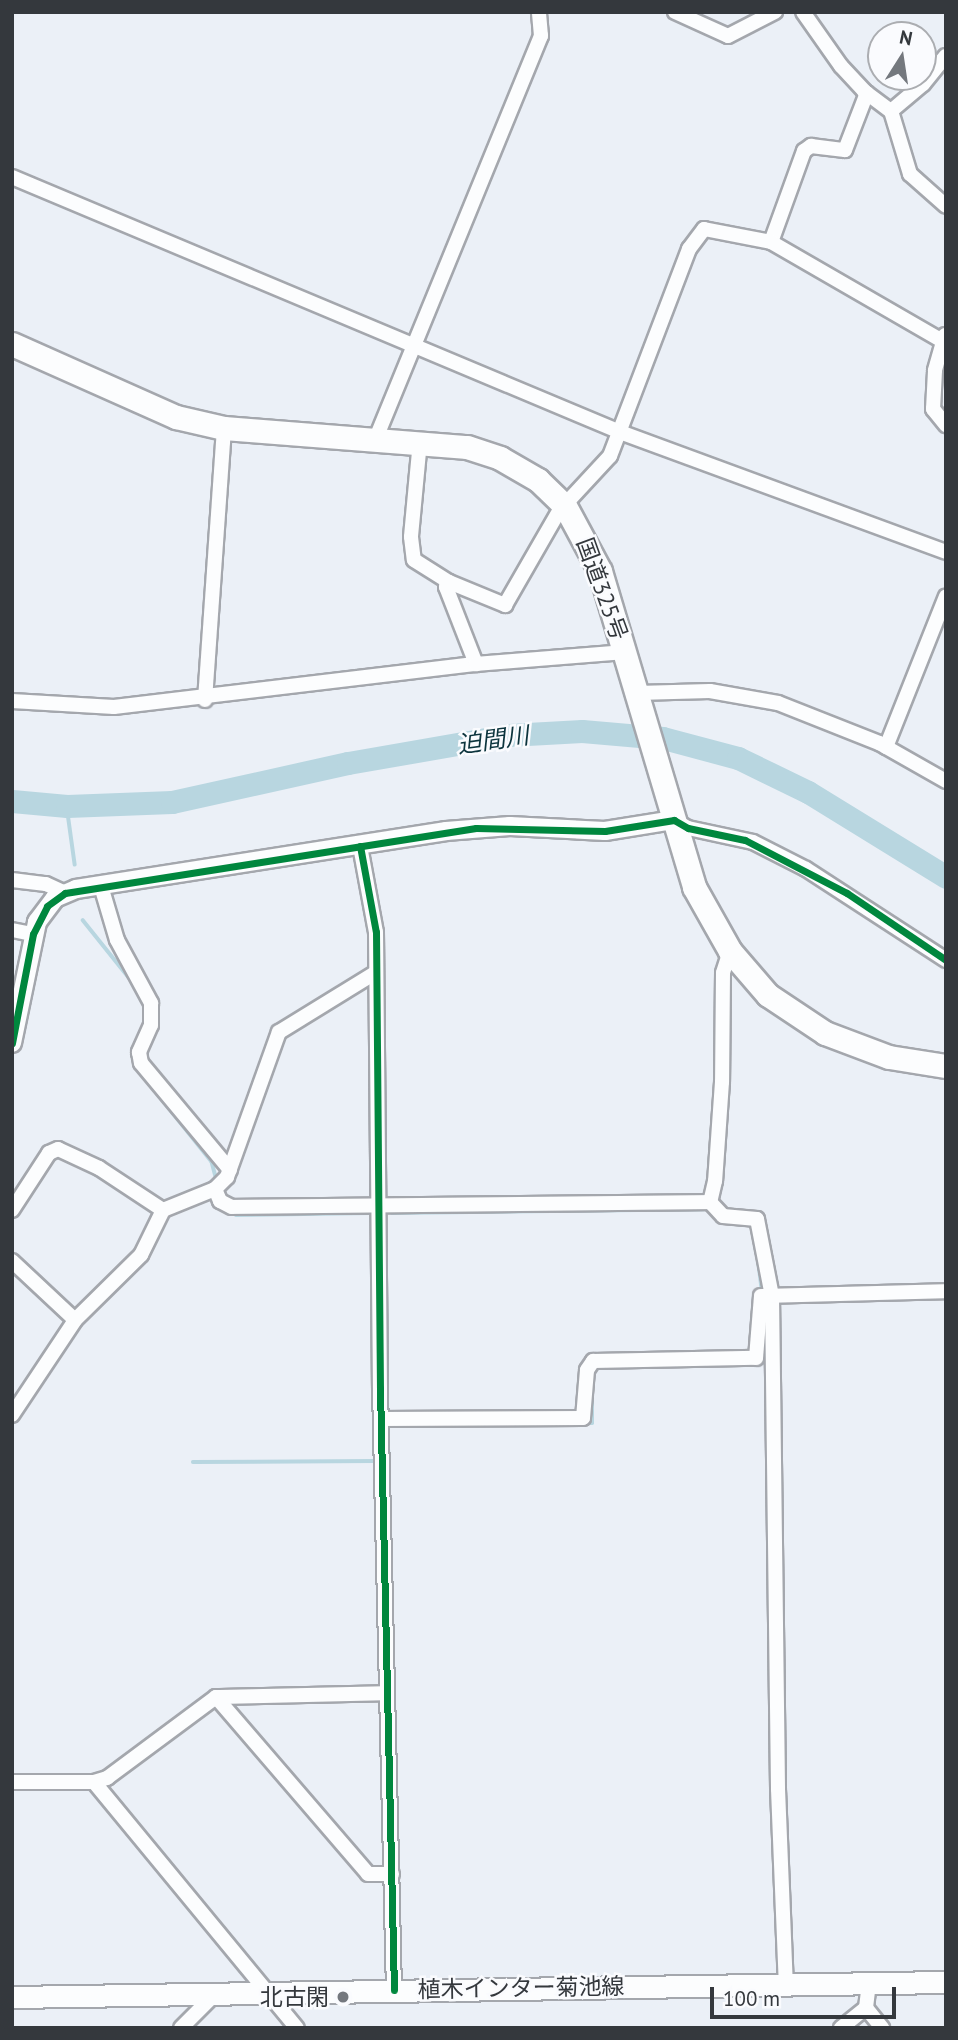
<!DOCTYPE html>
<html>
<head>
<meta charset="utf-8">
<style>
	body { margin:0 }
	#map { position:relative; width:958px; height:2040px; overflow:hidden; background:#ebf0f7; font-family:"PT Sans","Noto Sans JP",sans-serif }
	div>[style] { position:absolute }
	.stream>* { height:3.5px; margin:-1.75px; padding:0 1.75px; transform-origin:1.75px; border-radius:1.75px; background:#b8d6e0 }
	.river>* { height:23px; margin:-11.5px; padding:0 11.5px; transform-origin:11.5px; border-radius:11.5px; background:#b8d6e0 }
	.roads { filter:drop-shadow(2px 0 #a4a7ad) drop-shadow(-2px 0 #a4a7ad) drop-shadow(0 2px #a4a7ad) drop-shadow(0 -2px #a4a7ad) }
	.minor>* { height:14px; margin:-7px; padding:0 7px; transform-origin:7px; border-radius:7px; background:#fcfdfe }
	.tertiary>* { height:18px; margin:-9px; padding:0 9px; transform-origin:9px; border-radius:9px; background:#fcfdfe }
	.primary>* { height:21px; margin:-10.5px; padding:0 10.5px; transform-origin:10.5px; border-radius:10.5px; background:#fcfdfe }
	.trunk>* { height:23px; margin:-11.5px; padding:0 11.5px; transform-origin:11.5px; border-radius:11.5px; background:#fcfdfe }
	.cycleway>* { height:7px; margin:-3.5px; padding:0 3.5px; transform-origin:3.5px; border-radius:3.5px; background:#00873e }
	.dots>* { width:19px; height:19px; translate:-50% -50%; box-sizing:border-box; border:4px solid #fafbfe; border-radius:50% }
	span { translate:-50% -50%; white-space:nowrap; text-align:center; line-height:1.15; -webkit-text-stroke:5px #fafbfe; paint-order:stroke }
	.street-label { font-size:23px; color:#34383d }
	.poi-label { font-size:23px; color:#34383d }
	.right { translate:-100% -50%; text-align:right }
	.water-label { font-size:24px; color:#0c343d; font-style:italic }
	.frame { position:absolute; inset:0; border:14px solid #34383d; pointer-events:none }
	.north { position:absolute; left:867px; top:21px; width:70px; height:70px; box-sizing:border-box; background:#fafbfe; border:2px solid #abadb1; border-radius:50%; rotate:12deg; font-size:19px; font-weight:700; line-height:28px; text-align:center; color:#34383d }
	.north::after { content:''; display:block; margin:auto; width:24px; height:32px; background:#74787e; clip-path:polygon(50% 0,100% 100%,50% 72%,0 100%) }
	.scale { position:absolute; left:710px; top:1987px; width:186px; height:32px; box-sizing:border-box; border:4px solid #34383d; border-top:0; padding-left:9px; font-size:21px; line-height:24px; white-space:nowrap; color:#34383d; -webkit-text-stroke:5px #fafbfe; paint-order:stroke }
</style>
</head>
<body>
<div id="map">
	<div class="stream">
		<div style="left:67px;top:806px;width:59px;rotate:82.1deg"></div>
		<div style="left:83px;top:920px;width:77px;rotate:51.3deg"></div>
		<div style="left:133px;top:1050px;width:19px;rotate:78deg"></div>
		<div style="left:153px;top:1088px;width:95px;rotate:51.4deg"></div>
		<div style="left:212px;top:1162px;width:16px;rotate:75deg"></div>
		<div style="left:392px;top:1213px;width:312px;rotate:-0.7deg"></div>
		<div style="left:236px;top:1215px;width:134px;rotate:-0.9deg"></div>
		<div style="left:759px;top:1264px;width:26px;rotate:83deg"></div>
		<div style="left:756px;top:1363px;width:9px"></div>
		<div style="left:765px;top:1363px;width:29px;rotate:-90deg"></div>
		<div style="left:584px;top:1423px;width:8px"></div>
		<div style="left:592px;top:1423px;width:30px;rotate:-90deg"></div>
		<div style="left:388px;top:1439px;width:22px;rotate:87deg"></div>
		<div style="left:193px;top:1462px;width:182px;rotate:-0.3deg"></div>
	</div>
	<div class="river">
		<div style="left:12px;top:801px;width:55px;rotate:5.2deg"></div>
		<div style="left:67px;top:806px;width:105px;rotate:-2.2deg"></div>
		<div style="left:172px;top:802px;width:180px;rotate:-12.5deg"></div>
		<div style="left:348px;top:763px;width:163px;rotate:-9.9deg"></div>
		<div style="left:509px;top:735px;width:73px;rotate:-3.1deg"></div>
		<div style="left:582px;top:731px;width:81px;rotate:4.9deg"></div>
		<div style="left:663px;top:738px;width:78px;rotate:14.9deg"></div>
		<div style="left:738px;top:758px;width:78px;rotate:25.9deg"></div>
		<div style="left:808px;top:792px;width:162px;rotate:31.6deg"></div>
	</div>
	<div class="roads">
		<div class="minor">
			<div style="left:675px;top:12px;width:58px;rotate:24.4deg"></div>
			<div style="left:728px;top:36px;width:53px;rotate:-27.1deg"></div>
			<div style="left:803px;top:12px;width:66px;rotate:54.9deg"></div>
			<div style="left:841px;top:66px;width:34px;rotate:47deg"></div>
			<div style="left:864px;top:91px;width:34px;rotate:37deg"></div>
			<div style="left:891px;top:111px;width:66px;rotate:73.2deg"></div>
			<div style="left:910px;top:174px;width:48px;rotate:41.6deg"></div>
			<div style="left:891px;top:111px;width:42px;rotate:-40.2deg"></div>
			<div style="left:923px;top:84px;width:36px;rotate:-51deg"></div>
			<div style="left:12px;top:177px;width:659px;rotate:22.75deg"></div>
			<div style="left:620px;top:432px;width:347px;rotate:20.2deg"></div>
			<div style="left:771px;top:242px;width:97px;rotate:-70.1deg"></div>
			<div style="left:804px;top:151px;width:9px;rotate:-36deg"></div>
			<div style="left:811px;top:146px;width:34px;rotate:7deg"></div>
			<div style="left:845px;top:150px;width:61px;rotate:-68.9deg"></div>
			<div style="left:945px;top:335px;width:37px;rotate:106deg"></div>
			<div style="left:935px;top:371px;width:38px;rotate:93deg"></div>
			<div style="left:933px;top:409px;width:21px;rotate:51deg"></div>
			<div style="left:376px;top:438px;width:435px;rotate:-67.7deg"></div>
			<div style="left:541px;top:36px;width:24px;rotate:-95deg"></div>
			<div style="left:420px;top:441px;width:96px;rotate:95.4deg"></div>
			<div style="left:411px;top:537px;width:23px;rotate:83deg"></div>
			<div style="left:414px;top:560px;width:41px;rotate:32.2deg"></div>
			<div style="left:449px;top:582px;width:61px;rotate:22.3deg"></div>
			<div style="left:505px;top:605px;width:108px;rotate:-60.1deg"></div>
			<div style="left:559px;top:511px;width:75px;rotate:-47.2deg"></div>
			<div style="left:610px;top:456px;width:222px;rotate:-69.1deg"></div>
			<div style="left:689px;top:249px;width:25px;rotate:-53deg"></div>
			<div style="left:704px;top:229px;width:68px;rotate:11deg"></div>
			<div style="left:771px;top:242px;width:196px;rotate:30deg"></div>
			<div style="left:449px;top:582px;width:6px;rotate:121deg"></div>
			<div style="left:446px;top:587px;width:83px;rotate:68.7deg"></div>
			<div style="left:637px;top:693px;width:73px;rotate:-1.6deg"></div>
			<div style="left:710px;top:691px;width:69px;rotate:10deg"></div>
			<div style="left:778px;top:703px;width:109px;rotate:21.6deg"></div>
			<div style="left:879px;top:743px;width:77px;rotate:29.6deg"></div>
			<div style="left:205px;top:700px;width:273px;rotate:-86deg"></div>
			<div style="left:12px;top:701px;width:102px;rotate:3.4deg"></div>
			<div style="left:114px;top:707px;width:365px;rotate:-6.8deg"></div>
			<div style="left:476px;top:664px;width:149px;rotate:-4.6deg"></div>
			<div style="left:886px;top:747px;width:162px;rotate:-68.3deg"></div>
			<div style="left:674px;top:820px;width:16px;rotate:30deg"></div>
			<div style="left:688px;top:828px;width:66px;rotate:12.2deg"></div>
			<div style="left:753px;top:842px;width:59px;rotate:27deg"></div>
			<div style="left:806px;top:869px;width:167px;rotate:33deg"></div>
			<div style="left:360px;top:846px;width:87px;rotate:79.5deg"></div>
			<div style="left:376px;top:932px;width:456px;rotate:89.5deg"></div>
			<div style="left:380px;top:1388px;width:602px;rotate:88.67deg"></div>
			<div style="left:12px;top:880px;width:34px;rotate:7deg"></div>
			<div style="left:46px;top:884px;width:21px;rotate:25deg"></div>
			<div style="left:101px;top:886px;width:56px;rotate:73.5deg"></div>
			<div style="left:117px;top:940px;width:72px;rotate:61.6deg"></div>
			<div style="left:151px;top:1003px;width:22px;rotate:90deg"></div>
			<div style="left:151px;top:1025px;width:30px;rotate:114deg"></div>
			<div style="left:139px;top:1052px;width:11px;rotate:80deg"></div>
			<div style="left:141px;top:1063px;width:139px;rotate:50.2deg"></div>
			<div style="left:12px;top:930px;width:21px;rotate:11deg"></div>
			<div style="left:730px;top:951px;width:23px;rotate:108deg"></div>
			<div style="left:723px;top:973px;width:109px;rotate:90.5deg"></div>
			<div style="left:722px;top:1082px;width:99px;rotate:94deg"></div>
			<div style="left:715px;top:1181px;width:22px;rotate:103deg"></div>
			<div style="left:710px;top:1202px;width:19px;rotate:47deg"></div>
			<div style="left:723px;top:1216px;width:34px;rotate:5deg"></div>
			<div style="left:757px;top:1219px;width:78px;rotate:79deg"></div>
			<div style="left:772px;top:1296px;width:493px;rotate:89.3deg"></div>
			<div style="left:778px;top:1789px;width:196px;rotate:87.7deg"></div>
			<div style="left:215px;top:1189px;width:13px;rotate:67deg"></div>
			<div style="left:220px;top:1201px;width:13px;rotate:27deg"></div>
			<div style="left:232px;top:1207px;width:478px;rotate:-0.6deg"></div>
			<div style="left:12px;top:1210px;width:68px;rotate:-57deg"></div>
			<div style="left:49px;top:1153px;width:10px;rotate:-24deg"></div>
			<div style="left:58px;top:1149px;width:45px;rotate:24.9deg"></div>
			<div style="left:99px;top:1168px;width:77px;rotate:33.3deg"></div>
			<div style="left:12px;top:1261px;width:86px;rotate:43.1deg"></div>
			<div style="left:12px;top:1415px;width:114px;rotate:-56.4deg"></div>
			<div style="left:75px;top:1320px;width:93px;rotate:-44.6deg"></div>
			<div style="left:141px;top:1255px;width:50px;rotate:-63.9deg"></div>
			<div style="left:163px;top:1210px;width:56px;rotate:-22deg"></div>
			<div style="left:215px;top:1189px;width:17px;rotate:-45deg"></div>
			<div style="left:227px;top:1177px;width:154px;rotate:-70.3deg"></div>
			<div style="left:279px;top:1032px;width:113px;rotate:-31.6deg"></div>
			<div style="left:381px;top:1419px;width:202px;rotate:-0.3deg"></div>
			<div style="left:583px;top:1418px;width:48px;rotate:-85.2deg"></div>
			<div style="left:587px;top:1370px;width:11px;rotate:-56deg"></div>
			<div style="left:593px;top:1361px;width:163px;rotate:-1.1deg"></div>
			<div style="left:756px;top:1358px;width:62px;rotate:-85.4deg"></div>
			<div style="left:761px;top:1296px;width:185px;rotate:-1.5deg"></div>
			<div style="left:216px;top:1697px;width:233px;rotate:49.3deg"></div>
			<div style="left:368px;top:1874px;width:24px"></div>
			<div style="left:12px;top:1782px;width:82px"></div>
			<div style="left:94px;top:1782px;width:14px;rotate:-17deg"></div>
			<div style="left:107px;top:1778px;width:136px;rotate:-36.6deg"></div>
			<div style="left:216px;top:1697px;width:171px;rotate:-1.3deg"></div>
			<div style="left:94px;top:1782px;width:319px;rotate:50.5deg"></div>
			<div style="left:869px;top:1983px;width:25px;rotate:97deg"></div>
			<div style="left:866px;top:2008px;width:26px;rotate:51deg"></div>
			<div style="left:181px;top:2028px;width:47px;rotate:-45deg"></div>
			<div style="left:841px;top:2028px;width:32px;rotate:-39deg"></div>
		</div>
		<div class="tertiary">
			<div style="left:12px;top:1043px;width:124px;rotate:-78.3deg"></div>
			<div style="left:37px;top:922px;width:30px;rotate:-53deg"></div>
			<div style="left:55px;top:898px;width:23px;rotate:-23deg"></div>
			<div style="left:76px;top:889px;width:375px;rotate:-8.9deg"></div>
			<div style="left:446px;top:831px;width:64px;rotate:-4.5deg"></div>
			<div style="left:510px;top:826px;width:95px;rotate:3deg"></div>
			<div style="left:605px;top:831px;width:70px;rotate:-9.1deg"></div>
		</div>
		<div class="primary">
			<div style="left:12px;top:1997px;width:934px;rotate:-0.92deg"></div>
		</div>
		<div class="trunk">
			<div style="left:12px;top:344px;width:180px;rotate:24deg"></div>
			<div style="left:176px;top:417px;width:49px;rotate:12.9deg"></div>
			<div style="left:224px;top:428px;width:244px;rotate:4.5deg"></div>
			<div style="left:467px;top:447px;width:35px;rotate:18deg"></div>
			<div style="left:500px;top:458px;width:44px;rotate:30.1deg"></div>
			<div style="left:538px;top:480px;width:37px;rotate:44deg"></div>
			<div style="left:565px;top:506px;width:74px;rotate:61.7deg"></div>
			<div style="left:600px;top:571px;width:330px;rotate:73.4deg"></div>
			<div style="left:694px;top:887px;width:73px;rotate:60.6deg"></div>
			<div style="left:730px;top:951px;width:58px;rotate:49.2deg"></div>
			<div style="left:768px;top:995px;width:69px;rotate:33.7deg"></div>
			<div style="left:825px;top:1033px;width:68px;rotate:20.6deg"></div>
			<div style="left:889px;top:1057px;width:58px;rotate:9deg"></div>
		</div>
	</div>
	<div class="cycleway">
		<div style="left:360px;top:846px;width:87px;rotate:79.5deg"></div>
		<div style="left:376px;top:932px;width:456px;rotate:89.5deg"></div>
		<div style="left:380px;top:1388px;width:602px;rotate:88.67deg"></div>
		<div style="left:12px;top:1043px;width:111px;rotate:-79.1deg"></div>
		<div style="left:33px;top:934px;width:31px;rotate:-63deg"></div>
		<div style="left:47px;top:906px;width:22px;rotate:-36deg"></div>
		<div style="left:65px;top:893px;width:416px;rotate:-9deg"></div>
		<div style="left:476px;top:828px;width:129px;rotate:1.3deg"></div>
		<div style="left:605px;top:831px;width:70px;rotate:-9.1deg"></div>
		<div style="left:674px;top:820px;width:16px;rotate:30deg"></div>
		<div style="left:688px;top:828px;width:58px;rotate:11.9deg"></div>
		<div style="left:745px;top:840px;width:115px;rotate:27.5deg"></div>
		<div style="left:847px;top:893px;width:120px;rotate:34.1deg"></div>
	</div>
	<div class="dots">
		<div style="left:343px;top:1997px;background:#74787e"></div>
	</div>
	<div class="street-label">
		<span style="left:602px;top:589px;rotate:70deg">国道325号</span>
		<span style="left:521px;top:1988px;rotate:-1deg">植木インター菊池線</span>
	</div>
	<div class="poi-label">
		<span class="right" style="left:329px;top:1997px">北古閑</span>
	</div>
	<div class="water-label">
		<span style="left:493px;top:740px;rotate:-8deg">迫間川</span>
	</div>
	<div class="frame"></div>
	<div class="north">N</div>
	<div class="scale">100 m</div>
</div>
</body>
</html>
